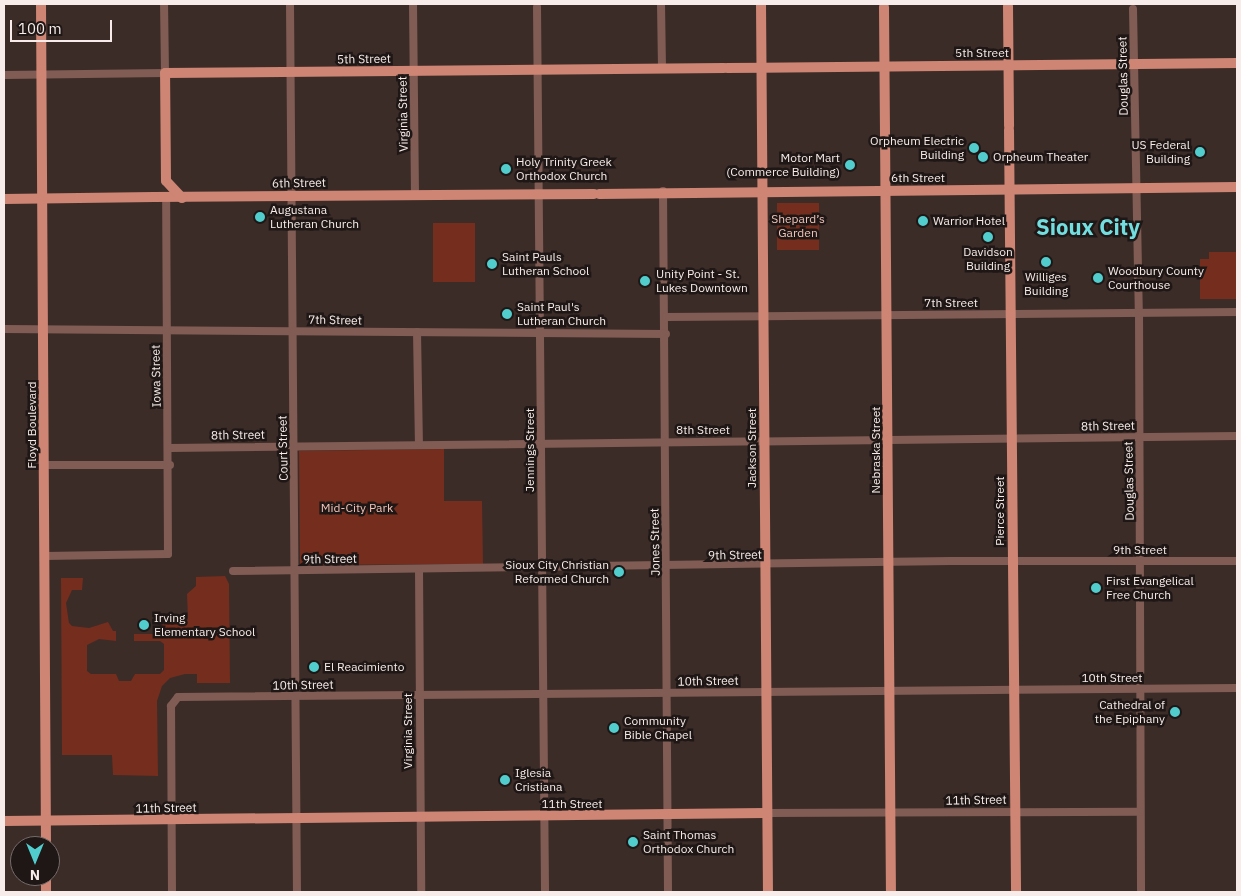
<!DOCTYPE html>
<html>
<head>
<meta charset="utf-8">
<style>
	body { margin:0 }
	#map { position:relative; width:1241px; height:896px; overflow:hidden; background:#3c2c28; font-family:"IBM Plex Sans",sans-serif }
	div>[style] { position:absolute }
	.green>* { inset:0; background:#752d1d; transform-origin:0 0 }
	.minor>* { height:8px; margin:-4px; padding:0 4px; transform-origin:4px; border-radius:4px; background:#805c54 }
	.major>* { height:10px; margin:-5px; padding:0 5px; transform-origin:5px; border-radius:5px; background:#ce8574 }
	.major-bridge>* { height:10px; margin:-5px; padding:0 5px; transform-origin:5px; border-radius:5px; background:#ce8574 }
	.dots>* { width:14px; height:14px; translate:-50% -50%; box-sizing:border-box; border:2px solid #1e1715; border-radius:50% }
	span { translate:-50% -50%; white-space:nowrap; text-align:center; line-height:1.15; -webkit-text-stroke:5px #1e1715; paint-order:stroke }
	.street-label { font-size:12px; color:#f7ece9 }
	.poi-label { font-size:12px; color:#f7ece9 }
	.right { translate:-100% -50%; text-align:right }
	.left { translate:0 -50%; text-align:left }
	.park-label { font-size:12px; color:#f3c4b9 }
	.town-label { font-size:22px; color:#72dee0; font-weight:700 }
	.frame { position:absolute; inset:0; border:5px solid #f7ece9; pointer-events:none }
	.north { position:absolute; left:10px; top:836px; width:50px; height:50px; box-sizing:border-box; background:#1e1715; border:1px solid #756c6a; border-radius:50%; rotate:180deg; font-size:14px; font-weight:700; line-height:20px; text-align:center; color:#f7ece9 }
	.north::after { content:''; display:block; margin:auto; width:18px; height:22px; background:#52cdce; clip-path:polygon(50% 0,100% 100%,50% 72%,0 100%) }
	.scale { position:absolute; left:10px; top:20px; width:102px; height:22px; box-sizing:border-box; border:2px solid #f7ece9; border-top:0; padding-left:6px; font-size:15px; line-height:18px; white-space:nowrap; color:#f7ece9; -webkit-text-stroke:4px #1e1715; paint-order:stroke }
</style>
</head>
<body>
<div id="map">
	<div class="green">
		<div style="left:777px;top:203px;width:42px;height:47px"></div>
		<div style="left:475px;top:223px;width:59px;height:42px;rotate:90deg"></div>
		<div style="clip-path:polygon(1209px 252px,1237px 252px,1237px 299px,1200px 299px,1200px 259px,1209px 259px)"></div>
		<div style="clip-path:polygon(444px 449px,444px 501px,482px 501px,483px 564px,300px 565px,299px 451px)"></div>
		<div style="clip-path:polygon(225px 576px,229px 584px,230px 683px,197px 683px,197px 674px,185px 674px,170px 678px,162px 686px,157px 701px,158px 776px,113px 775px,112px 755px,62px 755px,61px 578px,83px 578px,82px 590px,72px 590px,66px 603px,69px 623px,72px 626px,89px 628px,108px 622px,113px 631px,116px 631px,116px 641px,99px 639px,87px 645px,87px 671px,91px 674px,116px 674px,119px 681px,131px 681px,135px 674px,160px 674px,164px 670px,164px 644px,160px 641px,134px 641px,134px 634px,158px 634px,162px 624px,184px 624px,188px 619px,187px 594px,196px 586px,196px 577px)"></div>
	</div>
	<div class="minor">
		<div style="left:290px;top:4px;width:888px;rotate:89.55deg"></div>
		<div style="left:413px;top:4px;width:191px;rotate:89.4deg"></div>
		<div style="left:661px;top:4px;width:64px;rotate:89.1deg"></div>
		<div style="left:537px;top:7px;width:885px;rotate:89.48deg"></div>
		<div style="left:1133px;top:9px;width:303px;rotate:88.9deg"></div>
		<div style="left:1139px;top:312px;width:580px;rotate:89.8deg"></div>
		<div style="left:4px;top:75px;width:161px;rotate:-0.7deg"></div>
		<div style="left:165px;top:73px;width:69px;rotate:-90.8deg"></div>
		<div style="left:663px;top:191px;width:701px;rotate:89.59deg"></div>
		<div style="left:666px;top:317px;width:571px;rotate:-0.5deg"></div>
		<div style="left:4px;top:329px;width:662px;rotate:0.43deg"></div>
		<div style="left:417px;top:332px;width:112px;rotate:89deg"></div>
		<div style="left:170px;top:448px;width:1067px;rotate:-0.64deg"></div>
		<div style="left:44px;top:465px;width:126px"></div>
		<div style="left:45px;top:556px;width:123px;rotate:-0.9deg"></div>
		<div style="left:168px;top:554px;width:356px;rotate:-90.3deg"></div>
		<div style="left:419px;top:569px;width:323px;rotate:89.6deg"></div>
		<div style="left:233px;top:571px;width:718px;rotate:-0.8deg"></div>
		<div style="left:951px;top:561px;width:286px"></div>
		<div style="left:767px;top:813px;width:373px;rotate:-0.2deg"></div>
		<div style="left:172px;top:892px;width:186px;rotate:-90.3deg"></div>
		<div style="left:171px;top:706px;width:11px;rotate:-52deg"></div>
		<div style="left:178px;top:697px;width:1059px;rotate:-0.49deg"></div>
	</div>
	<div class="major">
		<div style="left:41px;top:4px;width:842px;rotate:89.66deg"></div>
		<div style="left:761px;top:4px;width:888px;rotate:89.55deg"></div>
		<div style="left:1008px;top:6px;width:120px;rotate:89.5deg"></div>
		<div style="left:884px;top:7px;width:885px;rotate:89.55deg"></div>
		<div style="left:727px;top:68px;width:510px;rotate:-0.56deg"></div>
		<div style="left:1009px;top:130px;width:762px;rotate:89.47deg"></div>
		<div style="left:599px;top:194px;width:638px;rotate:-0.63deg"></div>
		<div style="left:154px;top:197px;width:440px;rotate:-0.4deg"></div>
		<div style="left:182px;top:198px;width:23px;rotate:-133deg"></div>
		<div style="left:166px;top:181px;width:108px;rotate:-90.5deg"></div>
		<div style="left:165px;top:73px;width:559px;rotate:-0.51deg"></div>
		<div style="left:4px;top:821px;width:763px;rotate:-0.6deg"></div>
		<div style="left:46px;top:876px;width:16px;rotate:90deg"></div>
	</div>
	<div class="major-bridge">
		<div style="left:4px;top:199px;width:150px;rotate:-0.8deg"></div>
	</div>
	<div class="dots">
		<div style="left:974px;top:148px;background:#52cdce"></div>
		<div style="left:1200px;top:152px;background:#52cdce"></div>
		<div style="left:983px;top:157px;background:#52cdce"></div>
		<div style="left:850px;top:165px;background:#52cdce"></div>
		<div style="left:506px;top:169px;background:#52cdce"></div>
		<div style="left:260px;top:217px;background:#52cdce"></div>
		<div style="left:923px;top:221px;background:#52cdce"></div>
		<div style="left:988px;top:237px;background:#52cdce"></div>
		<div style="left:1046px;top:262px;background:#52cdce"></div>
		<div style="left:492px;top:264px;background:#52cdce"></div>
		<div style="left:1098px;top:278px;background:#52cdce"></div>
		<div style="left:645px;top:281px;background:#52cdce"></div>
		<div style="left:507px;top:314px;background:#52cdce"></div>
		<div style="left:619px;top:572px;background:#52cdce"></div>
		<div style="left:1096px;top:588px;background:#52cdce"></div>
		<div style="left:144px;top:625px;background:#52cdce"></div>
		<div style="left:314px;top:667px;background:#52cdce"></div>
		<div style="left:1175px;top:712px;background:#52cdce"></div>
		<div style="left:614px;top:728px;background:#52cdce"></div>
		<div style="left:505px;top:780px;background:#52cdce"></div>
		<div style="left:633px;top:842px;background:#52cdce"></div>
	</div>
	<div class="street-label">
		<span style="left:982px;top:53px">5th Street</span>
		<span style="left:364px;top:59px;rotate:-1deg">5th Street</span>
		<span style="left:1123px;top:76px;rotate:-91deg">Douglas Street</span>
		<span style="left:403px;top:114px;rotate:-91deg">Virginia Street</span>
		<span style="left:918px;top:178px">6th Street</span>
		<span style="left:299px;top:183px;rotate:-1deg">6th Street</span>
		<span style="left:951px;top:303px">7th Street</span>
		<span style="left:335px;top:320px;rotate:1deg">7th Street</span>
		<span style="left:156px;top:376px;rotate:-91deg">Iowa Street</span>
		<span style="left:32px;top:425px;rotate:-90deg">Floyd Boulevard</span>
		<span style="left:1108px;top:426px;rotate:-1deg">8th Street</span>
		<span style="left:703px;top:430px">8th Street</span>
		<span style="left:238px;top:435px;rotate:-1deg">8th Street</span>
		<span style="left:283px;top:448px;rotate:-91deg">Court Street</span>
		<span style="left:752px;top:448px;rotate:-90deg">Jackson Street</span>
		<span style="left:530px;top:450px;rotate:-90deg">Jennings Street</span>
		<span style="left:876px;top:450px;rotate:-90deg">Nebraska Street</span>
		<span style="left:1129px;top:481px;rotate:-91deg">Douglas Street</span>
		<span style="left:1000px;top:511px;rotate:-90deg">Pierce Street</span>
		<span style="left:655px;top:542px;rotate:-91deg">Jones Street</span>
		<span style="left:1140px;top:550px">9th Street</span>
		<span style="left:735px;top:555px;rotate:-1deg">9th Street</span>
		<span style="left:330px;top:559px;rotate:-1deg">9th Street</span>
		<span style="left:1112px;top:678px">10th Street</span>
		<span style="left:708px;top:681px;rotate:-1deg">10th Street</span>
		<span style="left:303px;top:685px;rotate:-1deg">10th Street</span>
		<span style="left:408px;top:731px;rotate:-90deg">Virginia Street</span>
		<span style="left:976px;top:800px;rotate:-1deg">11th Street</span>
		<span style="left:572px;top:804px">11th Street</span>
		<span style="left:166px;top:808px;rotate:-1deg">11th Street</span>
	</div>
	<div class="poi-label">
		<span class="right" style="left:964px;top:148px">Orpheum Electric<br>Building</span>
		<span class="right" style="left:1190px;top:152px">US Federal<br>Building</span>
		<span class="left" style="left:993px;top:157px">Orpheum Theater</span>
		<span class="right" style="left:840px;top:165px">Motor Mart<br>(Commerce Building)</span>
		<span class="left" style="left:516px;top:169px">Holy Trinity Greek<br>Orthodox Church</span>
		<span class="left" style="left:270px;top:217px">Augustana<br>Lutheran Church</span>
		<span class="left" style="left:933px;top:221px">Warrior Hotel</span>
		<span style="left:988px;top:259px">Davidson<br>Building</span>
		<span class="left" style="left:502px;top:264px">Saint Pauls<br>Lutheran School</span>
		<span class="left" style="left:1108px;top:278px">Woodbury County<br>Courthouse</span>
		<span class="left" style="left:656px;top:281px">Unity Point - St.<br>Lukes Downtown</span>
		<span style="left:1046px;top:284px">Williges<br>Building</span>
		<span class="left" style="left:517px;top:314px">Saint Paul's<br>Lutheran Church</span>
		<span class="right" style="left:609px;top:572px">Sioux City Christian<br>Reformed Church</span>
		<span class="left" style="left:1106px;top:588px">First Evangelical<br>Free Church</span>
		<span class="left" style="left:154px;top:625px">Irving<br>Elementary School</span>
		<span class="left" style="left:324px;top:667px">El Reacimiento</span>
		<span class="right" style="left:1165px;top:712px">Cathedral of<br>the Epiphany</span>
		<span class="left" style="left:624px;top:728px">Community<br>Bible Chapel</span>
		<span class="left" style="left:515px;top:780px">Iglesia<br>Cristiana</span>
		<span class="left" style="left:643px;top:842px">Saint Thomas<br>Orthodox Church</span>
	</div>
	<div class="park-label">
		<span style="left:798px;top:226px">Shepard’s<br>Garden</span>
		<span style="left:357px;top:508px">Mid-City Park</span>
	</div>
	<div class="town-label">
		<span style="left:1088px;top:227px">Sioux City</span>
	</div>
	<div class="frame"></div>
	<div class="north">N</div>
	<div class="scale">100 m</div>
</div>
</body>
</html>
